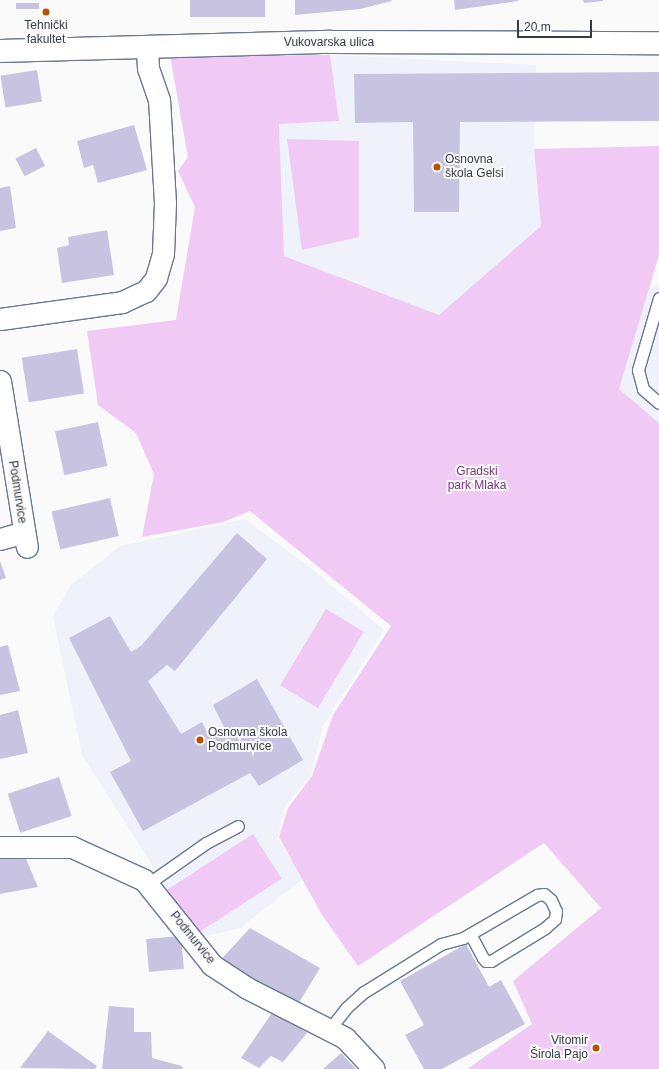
<!DOCTYPE html>
<html>
<head>
<meta charset="utf-8">
<style>
	body { margin:0 }
	#map { position:relative; width:659px; height:1069px; overflow:hidden; background:#fafafa; font-family:Helvetica,sans-serif }
	div>[style] { position:absolute }
	.built>* { inset:0; background:#eff2fa }
	.green>* { inset:0; background:#f0caf4; transform-origin:0 0 }
	.building>* { inset:0; background:#c9c3e2; transform-origin:0 0 }
	.roads { filter:drop-shadow(1px 0 #6a7791) drop-shadow(-1px 0 #6a7791) drop-shadow(0 1px #6a7791) drop-shadow(0 -1px #6a7791) }
	.lane>* { height:11px; margin:-5.5px; padding:0 5.5px; transform-origin:5.5px; border-radius:5.5px; background:#fff }
	.street>* { height:21px; margin:-10.5px; padding:0 10.5px; transform-origin:10.5px; border-radius:10.5px; background:#fff }
	.secondary>* { height:22px; margin:-11px; padding:0 11px; transform-origin:11px; border-radius:11px; background:#fff }
	.dots>* { width:11px; height:11px; translate:-50% -50%; box-sizing:border-box; border:2px solid #fafafa; border-radius:50% }
	span { translate:-50% -50%; white-space:nowrap; text-align:center; line-height:1.15; -webkit-text-stroke:4px #fafafa; paint-order:stroke }
	.poi-label { font-size:12px; color:#353b46 }
	.left { translate:0 -50%; text-align:left }
	.right { translate:-100% -50%; text-align:right }
	.street-label { font-size:12px; color:#353b46 }
	.park-label { font-size:12px; color:#73387a }
	.scale { position:absolute; left:517px; top:20px; width:75px; height:18px; box-sizing:border-box; border:2px solid #353b46; border-top:0; padding-left:5px; font-size:12px; line-height:14px; white-space:nowrap; color:#353b46; -webkit-text-stroke:3px #fafafa; paint-order:stroke }
</style>
</head>
<body>
<div id="map">
	<div class="built">
		<div style="clip-path:polygon(330px 55px,536px 65px,534px 149px,541px 226px,439px 315px,284px 256px,279px 124px,339px 121px)"></div>
		<div style="clip-path:polygon(659px 285px,659px 423px,619px 389px,649px 287px)"></div>
		<div style="clip-path:polygon(245px 519px,312px 569px,384px 630px,323px 726px,311px 774px,285px 806px,277px 837px,303px 879px,240px 928px,199px 938px,82px 755px,53px 616px,71px 585px,120px 546px)"></div>
	</div>
	<div class="green">
		<div style="clip-path:polygon(330px 55px,339px 121px,279px 124px,284px 256px,439px 315px,541px 226px,534px 149px,659px 146px,659px 255px,619px 389px,659px 423px,659px 1069px,467px 1069px,532px 1024px,513px 981px,601px 908px,544px 843px,358px 966px,322px 915px,279px 837px,288px 808px,312px 776px,333px 715px,391px 626px,250px 511px,223px 522px,142px 537px,154px 474px,136px 433px,98px 405px,87px 331px,176px 320px,195px 207px,178px 171px,188px 157px,170px 56px)"></div>
		<div style="clip-path:polygon(287px 139px,359px 141px,359px 237px,302px 250px)"></div>
		<div style="left:326px;top:609px;width:44px;height:89px;rotate:31deg"></div>
		<div style="left:253px;top:834px;width:53px;height:102px;rotate:57deg"></div>
	</div>
	<div class="building">
		<div style="left:190px;top:0;width:75px;height:17px"></div>
		<div style="clip-path:polygon(295px 0,391px 0,392px 1px,360px 9px,295px 15px)"></div>
		<div style="clip-path:polygon(454px 0,518px 0,518px 1px,455px 10px)"></div>
		<div style="clip-path:polygon(583px 0,603px 0,603px 1px,584px 3px)"></div>
		<div style="left:39px;top:3px;width:6px;height:23px;rotate:90deg"></div>
		<div style="left:37px;top:70px;width:32px;height:37px;rotate:81deg"></div>
		<div style="clip-path:polygon(659px 72px,659px 121px,460px 122px,459px 212px,414px 212px,413px 122px,355px 123px,354px 74px)"></div>
		<div style="clip-path:polygon(134px 125px,147px 170px,98px 183px,93px 165px,84px 168px,77px 141px)"></div>
		<div style="left:36px;top:148px;width:20px;height:23px;rotate:63deg"></div>
		<div style="clip-path:polygon(10px 186px,16px 228px,0 231px,0 188px)"></div>
		<div style="clip-path:polygon(107px 230px,114px 275px,62px 283px,57px 248px,69px 245px,68px 237px)"></div>
		<div style="left:77px;top:349px;width:45px;height:56px;rotate:81deg"></div>
		<div style="left:98px;top:422px;width:45px;height:44px;rotate:78deg"></div>
		<div style="left:110px;top:498px;width:39px;height:60px;rotate:77deg"></div>
		<div style="clip-path:polygon(237px 533px,267px 559px,175px 671px,167px 665px,148px 681px,181px 734px,202px 722px,209px 736px,224px 727px,213px 705px,257px 679px,303px 760px,259px 786px,250px 773px,143px 831px,110px 772px,131px 761px,69px 638px,110px 616px,131px 652px,141px 646px)"></div>
		<div style="clip-path:polygon(0 561px,6px 578px,0 580px)"></div>
		<div style="clip-path:polygon(8px 645px,20px 691px,0 695px,0 647px)"></div>
		<div style="clip-path:polygon(18px 710px,28px 753px,0 759px,0 715px)"></div>
		<div style="left:59px;top:777px;width:41px;height:54px;rotate:72deg"></div>
		<div style="clip-path:polygon(0 851px,9px 851px,26px 859px,38px 887px,0 894px)"></div>
		<div style="clip-path:polygon(250px 928px,320px 968px,297px 1006px,217px 964px)"></div>
		<div style="left:181px;top:936px;width:33px;height:35px;rotate:85deg"></div>
		<div style="clip-path:polygon(466px 944px,489px 987px,501px 980px,525px 1024px,442px 1069px,424px 1069px,405px 1035px,424px 1025px,400px 981px)"></div>
		<div style="clip-path:polygon(109px 1006px,134px 1008px,134px 1032px,151px 1032px,152px 1058px,182px 1066px,183px 1069px,102px 1069px)"></div>
		<div style="clip-path:polygon(274px 1010px,307px 1033px,283px 1062px,271px 1056px,259px 1068px,241px 1058px)"></div>
		<div style="clip-path:polygon(48px 1031px,97px 1066px,95px 1069px,20px 1068px)"></div>
		<div style="clip-path:polygon(341px 1053px,356px 1069px,323px 1069px)"></div>
	</div>
	<div class="roads">
		<div class="lane">
			<div style="left:659px;top:298px;width:75px;rotate:106.3deg"></div>
			<div style="left:638px;top:370px;width:20px;rotate:75deg"></div>
			<div style="left:643px;top:389px;width:21px;rotate:41deg"></div>
			<div style="left:149px;top:883px;width:70px;rotate:-35.1deg"></div>
			<div style="left:206px;top:843px;width:36px;rotate:-28deg"></div>
			<div style="left:329px;top:1030px;width:28px;rotate:-52deg"></div>
			<div style="left:346px;top:1008px;width:24px;rotate:-42deg"></div>
			<div style="left:364px;top:992px;width:91px;rotate:-31.9deg"></div>
			<div style="left:441px;top:944px;width:23px;rotate:-15deg"></div>
			<div style="left:463px;top:938px;width:8px;rotate:-30deg"></div>
			<div style="left:470px;top:934px;width:78px;rotate:-30.2deg"></div>
			<div style="left:537px;top:895px;width:7px;rotate:-8deg"></div>
			<div style="left:544px;top:894px;width:9px;rotate:41deg"></div>
			<div style="left:551px;top:900px;width:12px;rotate:66deg"></div>
			<div style="left:556px;top:911px;width:8px;rotate:97deg"></div>
			<div style="left:555px;top:919px;width:13px;rotate:138deg"></div>
			<div style="left:545px;top:928px;width:63px;rotate:148.6deg"></div>
			<div style="left:491px;top:961px;width:5px;rotate:180deg"></div>
			<div style="left:486px;top:961px;width:4px;rotate:-135deg"></div>
			<div style="left:483px;top:958px;width:27px;rotate:-118deg"></div>
		</div>
		<div class="street">
			<div style="left:0;top:319px;width:123px;rotate:-7.9deg"></div>
			<div style="left:122px;top:302px;width:26px;rotate:-25deg"></div>
			<div style="left:146px;top:291px;width:16px;rotate:-52deg"></div>
			<div style="left:156px;top:278px;width:25px;rotate:-74deg"></div>
			<div style="left:163px;top:254px;width:51px;rotate:-87.8deg"></div>
			<div style="left:165px;top:203px;width:103px;rotate:-93.3deg"></div>
			<div style="left:159px;top:100px;width:34px;rotate:-109deg"></div>
			<div style="left:148px;top:68px;width:22px;rotate:-93deg"></div>
			<div style="left:0;top:381px;width:168px;rotate:80.8deg"></div>
			<div style="left:0;top:539px;width:25px;rotate:-16deg"></div>
			<div style="left:0;top:847px;width:72px"></div>
			<div style="left:72px;top:847px;width:79px;rotate:24.6deg"></div>
			<div style="left:144px;top:880px;width:109px;rotate:51.3deg"></div>
			<div style="left:212px;top:965px;width:42px;rotate:33.3deg"></div>
			<div style="left:247px;top:988px;width:110px;rotate:27deg"></div>
			<div style="left:345px;top:1038px;width:42px;rotate:46.9deg"></div>
		</div>
		<div class="secondary">
			<div style="left:0;top:51px;width:331px;rotate:-1.6deg"></div>
			<div style="left:331px;top:42px;width:328px;rotate:0.2deg"></div>
		</div>
	</div>
	<div class="dots">
		<div style="left:46px;top:12px;background:#b25500"></div>
		<div style="left:437px;top:167px;background:#b25500"></div>
		<div style="left:200px;top:740px;background:#b25500"></div>
		<div style="left:596px;top:1048px;background:#b25500"></div>
	</div>
	<div class="poi-label">
		<span style="left:46px;top:33px">Tehnički<br>fakultet</span>
		<span class="left" style="left:445px;top:167px">Osnovna<br>škola Gelsi</span>
		<span class="left" style="left:208px;top:740px">Osnovna škola<br>Podmurvice</span>
		<span class="right" style="left:588px;top:1048px">Vitomir<br>Širola Pajo</span>
	</div>
	<div class="street-label">
		<span style="left:329px;top:43px">Vukovarska ulica</span>
		<span style="left:17px;top:492px;rotate:81deg">Podmurvice</span>
		<span style="left:192px;top:938px;rotate:51deg">Podmurvice</span>
	</div>
	<div class="park-label">
		<span style="left:477px;top:479px">Gradski<br>park Mlaka</span>
	</div>
	<div class="scale">20 m</div>
</div>
</body>
</html>
